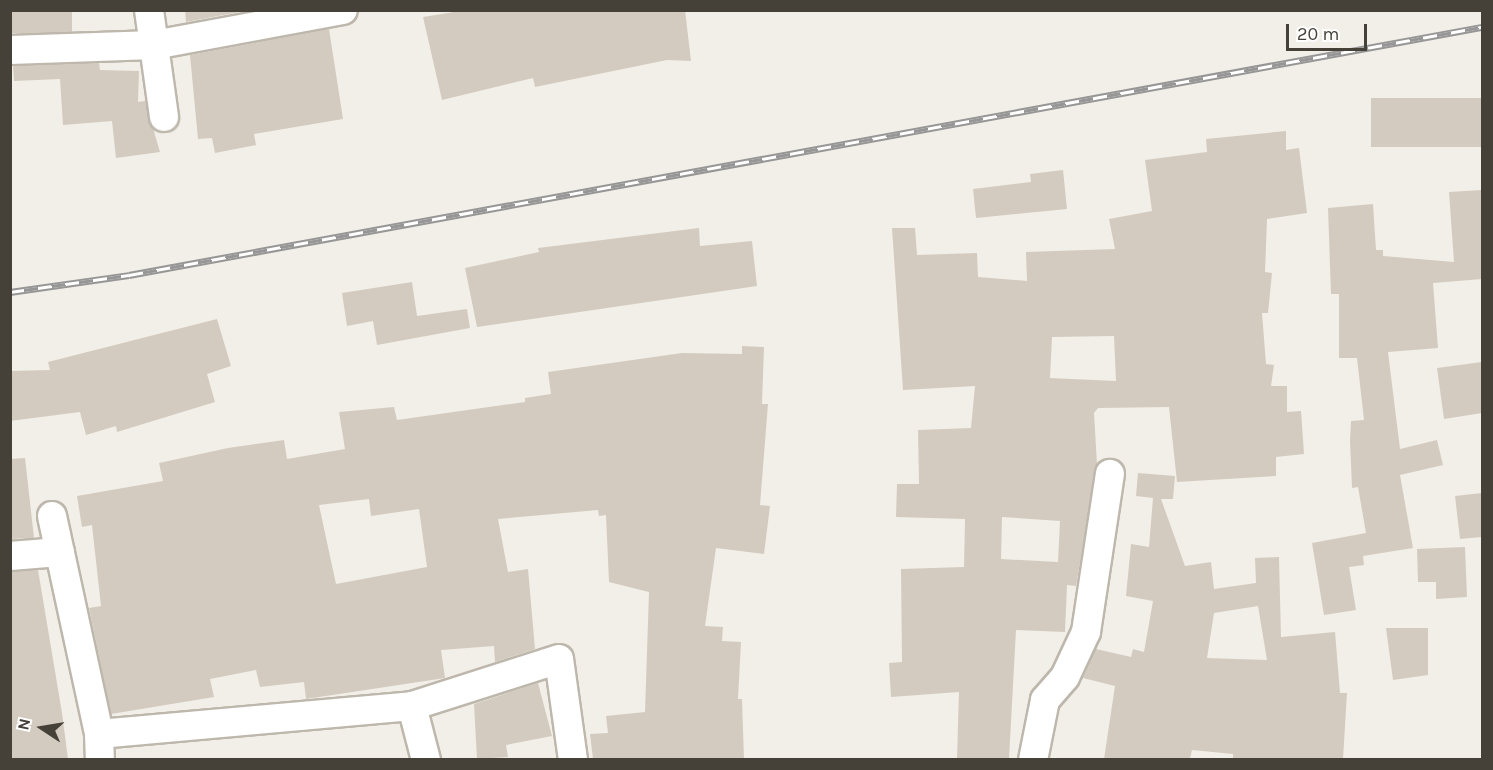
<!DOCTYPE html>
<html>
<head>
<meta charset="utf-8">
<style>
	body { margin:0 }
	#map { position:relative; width:1493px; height:770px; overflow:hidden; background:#f2efe8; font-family:Karla,sans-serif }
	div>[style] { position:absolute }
	.building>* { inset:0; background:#d3cbbf; transform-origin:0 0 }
	.roads { filter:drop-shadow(2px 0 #bdb7ac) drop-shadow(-2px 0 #bdb7ac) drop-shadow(0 2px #bdb7ac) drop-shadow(0 -2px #bdb7ac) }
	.minor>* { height:28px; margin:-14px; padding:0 14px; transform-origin:14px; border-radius:14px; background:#fff }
	.rail>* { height:7px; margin-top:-3.5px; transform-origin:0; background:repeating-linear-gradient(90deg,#fff 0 14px,#969696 0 28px); box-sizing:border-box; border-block:2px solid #969696 }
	span { translate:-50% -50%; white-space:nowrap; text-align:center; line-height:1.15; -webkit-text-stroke:4.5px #fff; paint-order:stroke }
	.frame { position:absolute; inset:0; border:12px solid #454038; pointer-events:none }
	.north { position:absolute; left:12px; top:698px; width:60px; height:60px; -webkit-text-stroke:4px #fff; paint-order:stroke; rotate:282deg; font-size:16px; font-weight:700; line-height:24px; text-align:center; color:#454038 }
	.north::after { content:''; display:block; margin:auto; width:21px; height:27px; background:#454038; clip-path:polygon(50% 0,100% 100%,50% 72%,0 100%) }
	.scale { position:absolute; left:1286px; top:24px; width:81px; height:27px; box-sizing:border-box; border:3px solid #454038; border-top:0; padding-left:8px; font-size:18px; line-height:21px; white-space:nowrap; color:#454038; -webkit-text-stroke:4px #fff; paint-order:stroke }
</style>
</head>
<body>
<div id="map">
	<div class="building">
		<div style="left:10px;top:10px;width:62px;height:23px"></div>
		<div style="clip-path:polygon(185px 10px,250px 10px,186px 22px)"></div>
		<div style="clip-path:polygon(685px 10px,691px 61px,667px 60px,535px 87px,533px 78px,442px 100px,423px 17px,460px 11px)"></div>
		<div style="clip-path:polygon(329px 29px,343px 119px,254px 134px,256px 145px,215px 153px,212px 138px,198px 139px,190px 55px)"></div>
		<div style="clip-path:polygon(99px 63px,100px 70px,139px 71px,138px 102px,145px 101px,160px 152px,116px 158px,112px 121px,63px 125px,60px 79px,14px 81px,13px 66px)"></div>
		<div style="left:1482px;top:98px;width:49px;height:111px;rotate:90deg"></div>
		<div style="clip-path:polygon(evenodd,1286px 131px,1286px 150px,1299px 148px,1307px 213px,1267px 219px,1265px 272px,1272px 273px,1268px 313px,1262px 313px,1266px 364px,1274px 365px,1271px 386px,1287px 386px,1287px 412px,1301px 411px,1304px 454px,1276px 457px,1276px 476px,1177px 482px,1169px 407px,1098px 408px,1094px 413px,1097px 464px,1076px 586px,1067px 585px,1065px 632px,1016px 630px,1009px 759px,957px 759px,959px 692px,891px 697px,889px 663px,902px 662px,901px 569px,964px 567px,965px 519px,896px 517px,897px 484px,919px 484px,918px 430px,971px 428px,975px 386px,903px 390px,892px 228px,915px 228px,917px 255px,977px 253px,978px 277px,1027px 281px,1026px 252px,1115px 249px,1109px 219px,1152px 211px,1145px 160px,1207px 152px,1206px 139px,1286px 131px,1114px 336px,1116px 381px,1050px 378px,1052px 337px,1114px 336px,1286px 131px,1002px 517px,1060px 521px,1058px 562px,1001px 559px,1002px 517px)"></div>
		<div style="clip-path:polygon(1063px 170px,1067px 209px,976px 218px,973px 189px,1031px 182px,1030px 174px)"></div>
		<div style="clip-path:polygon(1482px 190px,1482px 279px,1433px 283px,1438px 348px,1388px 352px,1400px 449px,1437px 440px,1443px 465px,1400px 475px,1413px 548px,1363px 556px,1364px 565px,1349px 567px,1356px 610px,1324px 615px,1312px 543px,1366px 533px,1358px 487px,1352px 488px,1350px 441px,1351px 421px,1364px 420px,1357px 358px,1339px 358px,1339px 294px,1331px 294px,1328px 208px,1373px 204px,1376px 250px,1383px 250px,1383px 256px,1454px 262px,1449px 192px)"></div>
		<div style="clip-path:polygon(699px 228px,700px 246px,752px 241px,757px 286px,477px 327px,465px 268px,539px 252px,538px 248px)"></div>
		<div style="clip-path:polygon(412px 282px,417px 316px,467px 309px,470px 328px,377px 345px,373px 321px,347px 326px,342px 293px)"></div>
		<div style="clip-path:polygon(217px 319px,231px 366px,207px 374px,215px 402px,117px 432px,116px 426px,86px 435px,80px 412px,10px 421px,10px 371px,50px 370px,48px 362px)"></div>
		<div style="clip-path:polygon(evenodd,742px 346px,764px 347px,762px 404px,768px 404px,760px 505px,770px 506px,764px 554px,716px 548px,705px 626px,723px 627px,722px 641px,741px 642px,738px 699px,742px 699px,744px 759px,593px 759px,590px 734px,608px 733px,606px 716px,645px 712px,649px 592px,609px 582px,606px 515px,599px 516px,598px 510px,498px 519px,508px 572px,528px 569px,535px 649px,495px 662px,494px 646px,441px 650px,445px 678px,306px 699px,304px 682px,260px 687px,256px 670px,210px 679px,214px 697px,111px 714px,89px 608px,101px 606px,92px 525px,82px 527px,77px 496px,163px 481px,159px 463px,228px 448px,284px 440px,287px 459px,345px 449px,339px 412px,394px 407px,397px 420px,525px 402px,525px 398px,551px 394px,548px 372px,682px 353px,742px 354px,742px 346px,369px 499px,371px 516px,419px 509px,427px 567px,336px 584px,319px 505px,369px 499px)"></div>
		<div style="clip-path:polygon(1482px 362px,1482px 413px,1444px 419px,1437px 368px)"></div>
		<div style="clip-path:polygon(25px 458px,34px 538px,10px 539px,10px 459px)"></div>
		<div style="clip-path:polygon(evenodd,1138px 473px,1175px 476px,1173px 499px,1161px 499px,1185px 566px,1211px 562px,1214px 589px,1256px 583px,1255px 558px,1279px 557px,1281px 637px,1335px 632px,1340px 693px,1347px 693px,1343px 759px,1233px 759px,1233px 754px,1192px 750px,1190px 759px,1104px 759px,1115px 686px,1083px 678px,1096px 649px,1131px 657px,1133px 649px,1144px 652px,1153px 601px,1126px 596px,1131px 544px,1149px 547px,1153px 498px,1136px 496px,1138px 473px,1258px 606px,1267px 660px,1207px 658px,1214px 613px,1258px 606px)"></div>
		<div style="clip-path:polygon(1482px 493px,1482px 537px,1460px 539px,1455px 496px)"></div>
		<div style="clip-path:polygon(1465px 547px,1467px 597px,1436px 599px,1436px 582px,1418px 582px,1417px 549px)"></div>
		<div style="clip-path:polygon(38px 570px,62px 713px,68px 759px,10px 759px,10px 572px)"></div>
		<div style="clip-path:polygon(1386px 628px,1428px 628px,1428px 675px,1393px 680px)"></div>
		<div style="clip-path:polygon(538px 683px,552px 736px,506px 745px,508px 757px,477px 759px,474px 704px)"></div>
	</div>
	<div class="roads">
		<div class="minor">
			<div style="left:149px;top:10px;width:108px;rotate:82deg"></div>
			<div style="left:10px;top:50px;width:144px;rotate:-2deg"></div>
			<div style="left:154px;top:45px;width:192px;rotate:-10.5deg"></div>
			<div style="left:52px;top:516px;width:223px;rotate:77.8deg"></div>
			<div style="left:99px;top:734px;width:26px;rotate:88deg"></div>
			<div style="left:10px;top:556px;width:50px;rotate:-4.6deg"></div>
			<div style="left:412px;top:706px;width:56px;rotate:75.5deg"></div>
			<div style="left:99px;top:734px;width:314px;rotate:-5.1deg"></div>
			<div style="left:412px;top:706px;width:154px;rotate:-17.7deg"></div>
			<div style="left:559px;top:659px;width:102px;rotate:82.1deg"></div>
			<div style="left:1033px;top:760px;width:61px;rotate:-78.7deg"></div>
			<div style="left:1045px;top:700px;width:30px;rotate:-49deg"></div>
			<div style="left:1065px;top:677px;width:50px;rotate:-65deg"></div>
			<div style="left:1086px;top:632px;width:160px;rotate:-81.4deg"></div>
		</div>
	</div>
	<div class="rail">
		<div style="left:10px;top:292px;width:120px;rotate:-8.1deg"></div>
		<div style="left:129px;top:275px;width:1376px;rotate:-10.39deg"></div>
	</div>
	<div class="frame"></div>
	<div class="north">N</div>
	<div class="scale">20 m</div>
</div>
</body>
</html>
